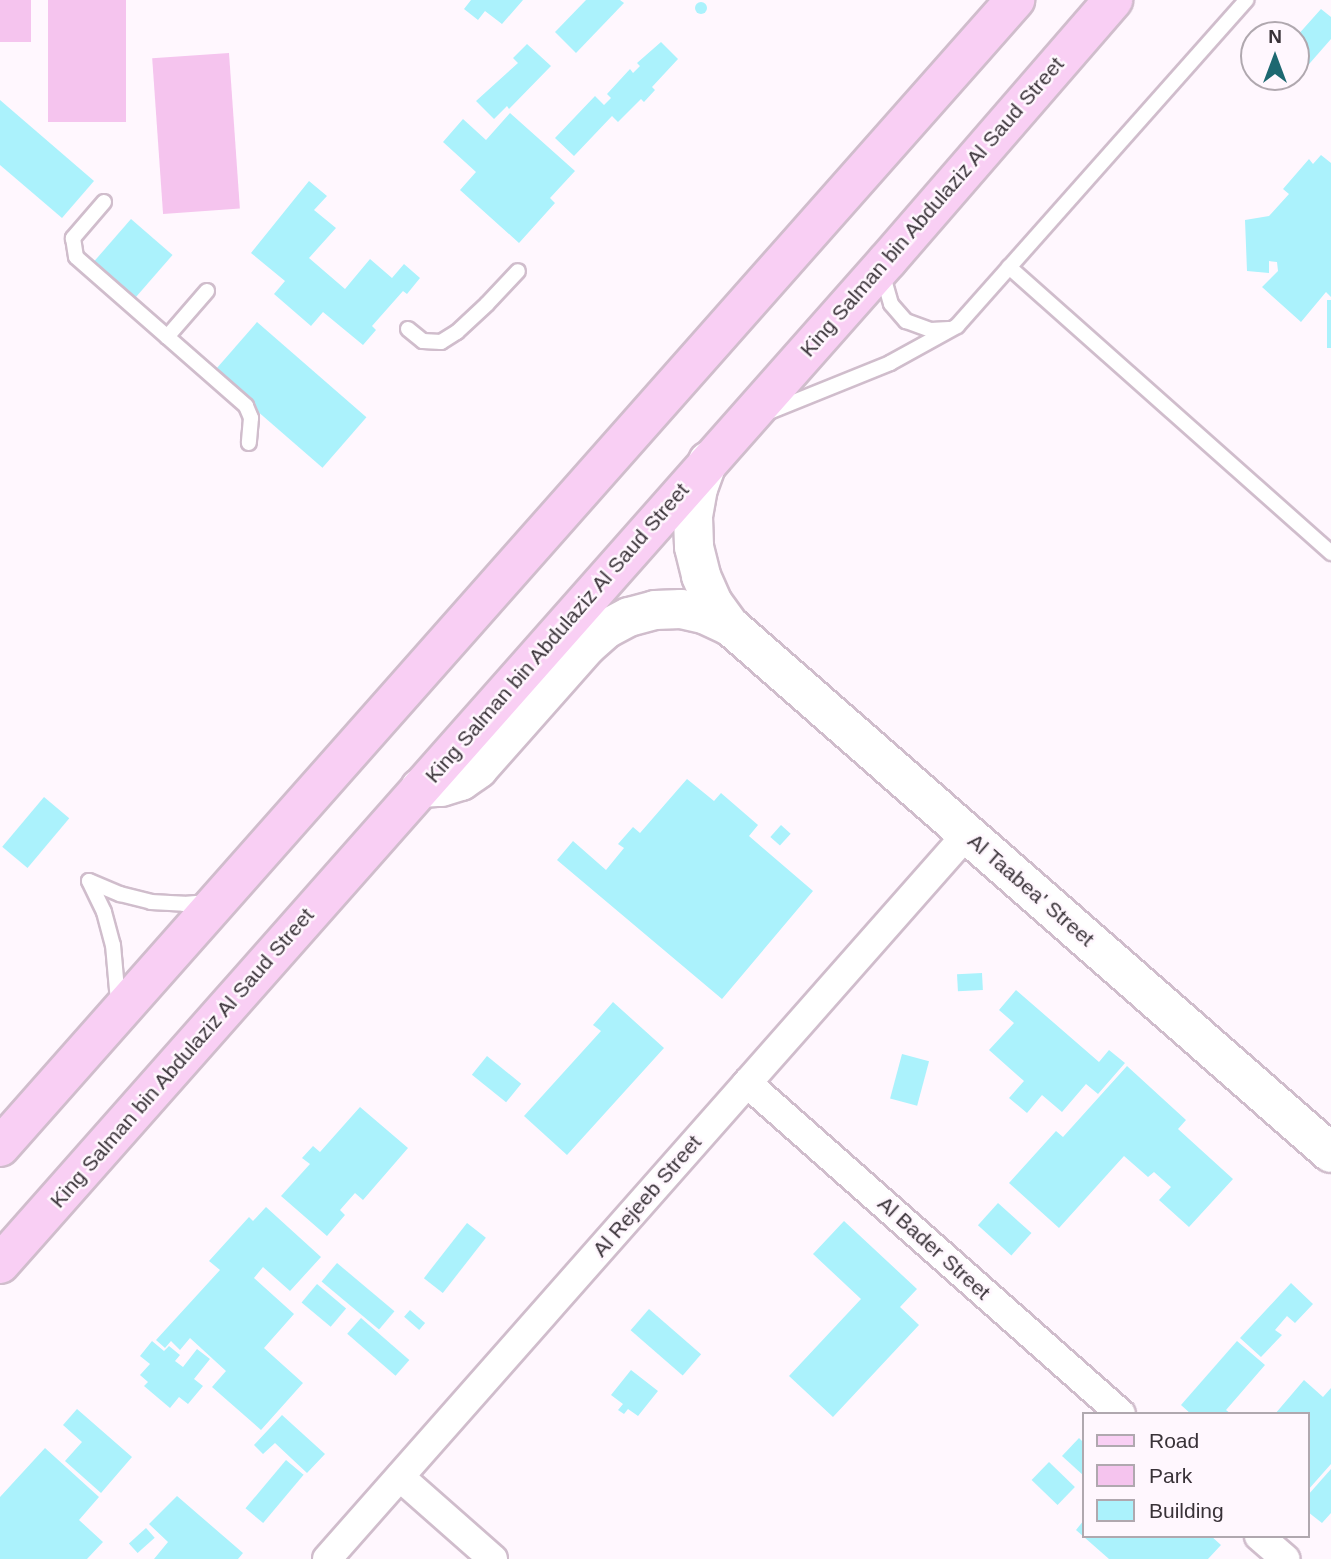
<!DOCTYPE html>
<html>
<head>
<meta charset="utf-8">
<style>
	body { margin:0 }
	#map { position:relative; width:1331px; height:1559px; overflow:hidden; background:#fff7fe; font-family:Arial,sans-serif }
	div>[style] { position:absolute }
	.green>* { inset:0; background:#f5c4ee; transform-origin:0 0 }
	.building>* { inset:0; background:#abf2fc; transform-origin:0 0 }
	.round { border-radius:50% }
	.roads { filter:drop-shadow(2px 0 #d0bdcc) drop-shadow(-2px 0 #d0bdcc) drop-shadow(0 2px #d0bdcc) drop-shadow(0 -2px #d0bdcc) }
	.lane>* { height:14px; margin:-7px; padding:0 7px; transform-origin:7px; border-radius:7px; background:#fff }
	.street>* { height:28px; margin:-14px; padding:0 14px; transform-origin:14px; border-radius:14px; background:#fff }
	.secondary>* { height:38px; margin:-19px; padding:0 19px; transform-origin:19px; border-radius:19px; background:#fff }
	.primary>* { height:38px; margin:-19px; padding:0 19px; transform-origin:19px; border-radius:19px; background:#f9cff4 }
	span { translate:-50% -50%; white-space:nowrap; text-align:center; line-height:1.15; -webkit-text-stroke:5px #fff7fe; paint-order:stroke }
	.street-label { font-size:21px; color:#393238 }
	.legend { position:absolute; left:1082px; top:1412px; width:228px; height:126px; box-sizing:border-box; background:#fff7fe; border:2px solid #b0a8af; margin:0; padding:9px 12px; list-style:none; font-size:21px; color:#393238 }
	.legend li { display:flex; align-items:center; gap:14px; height:35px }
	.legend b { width:35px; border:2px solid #b0a8af }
	.north { position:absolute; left:1240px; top:21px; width:70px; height:70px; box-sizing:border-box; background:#fff7fe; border:2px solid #b0a8af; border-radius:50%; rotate:0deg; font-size:19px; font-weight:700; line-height:28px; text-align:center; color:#393238 }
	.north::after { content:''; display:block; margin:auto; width:24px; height:32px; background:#1d6871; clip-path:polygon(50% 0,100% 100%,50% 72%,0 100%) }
</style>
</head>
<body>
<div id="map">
	<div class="green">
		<div style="left:0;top:0;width:31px;height:42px"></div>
		<div style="left:48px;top:0;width:78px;height:122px"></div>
		<div style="left:229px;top:53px;width:156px;height:77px;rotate:86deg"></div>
	</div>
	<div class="building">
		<div style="clip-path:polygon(471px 0,523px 0,502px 24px,485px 11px,478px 20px,464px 9px)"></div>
		<div style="clip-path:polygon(586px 0,620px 0,624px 3px,576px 53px,555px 32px)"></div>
		<div class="round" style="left:695px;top:2px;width:12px;height:12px"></div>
		<div style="clip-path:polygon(1321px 9px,1331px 17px,1331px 39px,1289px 87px,1277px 77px,1296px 77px,1296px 37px)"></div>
		<div style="clip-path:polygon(661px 42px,678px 59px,652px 87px,655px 90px,644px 102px,641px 99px,618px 122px,612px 116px,574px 156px,555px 138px,595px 96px,604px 105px,611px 98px,607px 94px,630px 69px,633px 73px,640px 66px,637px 63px)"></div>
		<div style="clip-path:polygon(527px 44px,551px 66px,509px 109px,507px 106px,494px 119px,476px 101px,518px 63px,513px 58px)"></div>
		<div style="clip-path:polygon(0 100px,94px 181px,62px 218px,0 165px)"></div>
		<div style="clip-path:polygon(510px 113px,575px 171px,550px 198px,555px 203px,519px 243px,460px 190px,476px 172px,443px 142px,463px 119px,486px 140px)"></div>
		<div style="clip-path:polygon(1321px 155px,1331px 163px,1331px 297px,1326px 292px,1301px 322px,1262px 287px,1278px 271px,1277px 262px,1269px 261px,1269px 273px,1247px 271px,1245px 220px,1269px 216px,1289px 194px,1283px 189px,1309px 159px,1313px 164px)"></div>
		<div style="clip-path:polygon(309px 181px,327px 196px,314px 210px,336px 228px,309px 258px,345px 289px,370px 259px,392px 278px,404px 264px,420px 278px,407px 294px,403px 291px,372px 326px,376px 330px,363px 345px,323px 312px,311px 326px,274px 294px,285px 281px,251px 253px)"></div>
		<div style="left:131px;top:219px;width:55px;height:57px;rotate:41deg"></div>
		<div style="left:1331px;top:300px;width:48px;height:4px;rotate:90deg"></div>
		<div style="left:257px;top:322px;width:145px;height:67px;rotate:41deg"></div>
		<div style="clip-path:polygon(687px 779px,714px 801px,721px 793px,758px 825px,749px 836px,813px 891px,722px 999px,557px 860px,573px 841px,606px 870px,624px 848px,618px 844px,633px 827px,640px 833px)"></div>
		<div style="left:44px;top:797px;width:33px;height:65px;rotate:40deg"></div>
		<div style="left:781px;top:825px;width:13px;height:16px;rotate:42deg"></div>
		<div style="left:982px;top:973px;width:17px;height:25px;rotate:87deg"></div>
		<div style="clip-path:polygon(1016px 990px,1099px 1062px,1109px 1050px,1125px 1063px,1098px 1094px,1086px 1084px,1062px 1112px,1042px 1095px,1027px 1113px,1009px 1098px,1024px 1081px,989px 1050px,1014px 1023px,999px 1010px)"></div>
		<div style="clip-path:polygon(613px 1002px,664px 1048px,567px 1155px,524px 1116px,601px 1031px,593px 1025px)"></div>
		<div style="left:902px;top:1054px;width:28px;height:46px;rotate:15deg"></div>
		<div style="left:487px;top:1056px;width:44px;height:24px;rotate:39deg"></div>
		<div style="clip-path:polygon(1127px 1066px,1186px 1120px,1178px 1129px,1233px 1179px,1189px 1227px,1159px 1200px,1171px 1187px,1154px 1172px,1148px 1177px,1124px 1156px,1059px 1228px,1009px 1183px,1056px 1131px,1063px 1137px)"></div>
		<div style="clip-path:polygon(360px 1107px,408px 1148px,363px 1200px,355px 1193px,340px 1210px,345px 1215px,327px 1236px,281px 1196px,310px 1164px,302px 1158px,313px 1146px,320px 1152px)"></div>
		<div style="left:998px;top:1203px;width:45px;height:30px;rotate:42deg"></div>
		<div style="clip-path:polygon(266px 1207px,321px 1257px,290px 1291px,263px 1267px,254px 1278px,294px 1314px,264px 1348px,303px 1383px,261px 1430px,212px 1387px,226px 1371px,190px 1338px,180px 1350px,171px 1341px,165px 1348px,156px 1340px,220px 1270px,209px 1261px,249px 1217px,253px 1221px)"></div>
		<div style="clip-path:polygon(844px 1221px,917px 1289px,900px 1307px,919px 1325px,833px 1417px,789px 1376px,861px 1299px,813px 1254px)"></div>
		<div style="left:467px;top:1223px;width:24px;height:70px;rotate:38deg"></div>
		<div style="left:337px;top:1263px;width:75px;height:24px;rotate:40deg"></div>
		<div style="clip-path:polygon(1291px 1283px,1313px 1304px,1295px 1323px,1287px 1316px,1275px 1330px,1282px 1335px,1261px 1357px,1240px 1338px)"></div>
		<div style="left:317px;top:1284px;width:38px;height:24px;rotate:40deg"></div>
		<div style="left:649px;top:1309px;width:69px;height:28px;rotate:41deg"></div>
		<div style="left:410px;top:1310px;width:20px;height:9px;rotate:41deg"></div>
		<div style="left:361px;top:1318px;width:64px;height:21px;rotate:41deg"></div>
		<div style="clip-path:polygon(152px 1341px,164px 1351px,169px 1346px,180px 1355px,175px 1361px,183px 1367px,197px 1349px,210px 1359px,194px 1379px,203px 1386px,188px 1404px,179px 1397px,170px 1408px,144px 1386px,148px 1382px,140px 1375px,150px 1364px,140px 1356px)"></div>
		<div style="clip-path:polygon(1237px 1341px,1265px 1365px,1226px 1410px,1231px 1414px,1191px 1414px,1181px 1405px)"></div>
		<div style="clip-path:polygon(631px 1370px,658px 1391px,638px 1416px,628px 1409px,624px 1414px,618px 1410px,623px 1404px,611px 1395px)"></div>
		<div style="clip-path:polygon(1304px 1380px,1323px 1397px,1331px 1388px,1331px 1464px,1308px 1490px,1308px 1414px,1275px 1414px)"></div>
		<div style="clip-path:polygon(77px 1409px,132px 1457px,101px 1493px,65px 1461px,82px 1442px,63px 1425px)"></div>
		<div style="clip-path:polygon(282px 1415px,325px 1454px,307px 1473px,275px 1443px,263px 1454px,254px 1445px)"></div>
		<div style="clip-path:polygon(1079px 1438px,1084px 1443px,1084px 1476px,1062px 1456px)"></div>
		<div style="clip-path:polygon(45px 1448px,99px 1497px,79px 1520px,103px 1542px,87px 1559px,0 1559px,0 1497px)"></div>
		<div style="left:286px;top:1460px;width:23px;height:63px;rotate:40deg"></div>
		<div style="left:1049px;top:1462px;width:36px;height:25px;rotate:44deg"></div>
		<div style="clip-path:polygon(1331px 1469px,1331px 1513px,1322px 1523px,1308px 1512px,1308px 1495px)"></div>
		<div style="clip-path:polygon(177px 1496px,243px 1553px,238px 1559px,154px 1559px,168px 1542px,149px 1524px)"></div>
		<div style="clip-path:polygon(1084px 1520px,1084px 1536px,1211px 1536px,1221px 1545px,1208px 1559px,1109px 1559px,1076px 1530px)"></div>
		<div style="left:146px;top:1528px;width:13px;height:23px;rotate:48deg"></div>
	</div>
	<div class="roads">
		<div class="lane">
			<div style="left:104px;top:202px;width:48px;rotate:130.7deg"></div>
			<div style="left:73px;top:238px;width:19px;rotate:81deg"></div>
			<div style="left:76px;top:257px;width:226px;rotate:41.2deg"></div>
			<div style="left:246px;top:406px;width:13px;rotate:67deg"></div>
			<div style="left:251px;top:418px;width:25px;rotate:95deg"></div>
			<div style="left:1009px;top:267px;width:431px;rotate:41.6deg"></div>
			<div style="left:886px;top:274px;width:9px;rotate:96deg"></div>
			<div style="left:885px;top:283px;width:22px;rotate:74deg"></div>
			<div style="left:891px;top:304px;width:23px;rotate:49deg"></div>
			<div style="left:906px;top:321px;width:27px;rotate:20deg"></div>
			<div style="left:931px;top:330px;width:18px;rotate:-3deg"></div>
			<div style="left:408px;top:329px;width:19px;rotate:39deg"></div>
			<div style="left:423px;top:341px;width:18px;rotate:3deg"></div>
			<div style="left:441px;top:342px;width:19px;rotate:-32deg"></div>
			<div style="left:457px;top:332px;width:41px;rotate:-43deg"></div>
			<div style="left:487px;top:304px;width:45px;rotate:-46.8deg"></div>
			<div style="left:167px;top:337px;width:61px;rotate:-49deg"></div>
			<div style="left:769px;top:412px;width:131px;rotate:-22deg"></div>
			<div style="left:890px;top:363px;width:77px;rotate:-28.9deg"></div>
			<div style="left:957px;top:326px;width:436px;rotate:-48.4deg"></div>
			<div style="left:89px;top:881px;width:34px;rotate:64deg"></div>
			<div style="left:104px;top:912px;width:34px;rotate:75deg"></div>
			<div style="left:113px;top:945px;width:56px;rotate:84.9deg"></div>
			<div style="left:89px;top:881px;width:34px;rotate:23deg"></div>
			<div style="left:120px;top:894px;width:32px;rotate:14deg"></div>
			<div style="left:151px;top:902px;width:33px;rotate:3deg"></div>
			<div style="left:184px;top:904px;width:24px;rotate:-5deg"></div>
		</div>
		<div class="street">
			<div style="left:747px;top:1083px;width:499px;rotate:41.5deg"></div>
			<div style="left:400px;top:1477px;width:124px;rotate:41.4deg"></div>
			<div style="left:1259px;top:1536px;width:35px;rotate:41deg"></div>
			<div style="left:327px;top:1559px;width:967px;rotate:-48.56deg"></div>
		</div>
		<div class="secondary">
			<div style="left:708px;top:461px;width:29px;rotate:110deg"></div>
			<div style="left:698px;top:488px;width:29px;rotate:100deg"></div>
			<div style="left:693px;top:517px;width:30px;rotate:88deg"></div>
			<div style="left:694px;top:547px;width:30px;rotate:76deg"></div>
			<div style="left:701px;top:576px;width:30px;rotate:66deg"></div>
			<div style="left:713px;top:603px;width:29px;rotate:54deg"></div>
			<div style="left:730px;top:626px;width:799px;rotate:41.25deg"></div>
			<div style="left:420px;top:788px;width:21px;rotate:-3deg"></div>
			<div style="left:441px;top:787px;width:21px;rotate:-17deg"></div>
			<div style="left:461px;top:781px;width:21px;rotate:-35deg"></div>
			<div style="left:478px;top:769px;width:164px;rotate:-48.5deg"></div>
			<div style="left:587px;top:646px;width:25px;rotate:-42deg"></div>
			<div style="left:606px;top:629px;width:26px;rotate:-28deg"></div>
			<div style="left:629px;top:617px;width:27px;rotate:-15deg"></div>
			<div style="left:655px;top:610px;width:26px;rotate:-2deg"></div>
			<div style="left:681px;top:609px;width:26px;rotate:13deg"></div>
			<div style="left:706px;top:615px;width:26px;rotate:25deg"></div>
		</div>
		<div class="primary">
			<div style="left:0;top:1147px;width:1532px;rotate:-48.49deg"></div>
			<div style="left:0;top:1264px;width:1340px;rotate:-48.51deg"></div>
			<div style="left:888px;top:260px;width:344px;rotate:-49.1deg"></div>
		</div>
	</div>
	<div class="street-label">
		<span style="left:932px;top:207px;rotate:-49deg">King Salman bin Abdulaziz Al Saud Street</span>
		<span style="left:557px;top:633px;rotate:-49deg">King Salman bin Abdulaziz Al Saud Street</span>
		<span style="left:1031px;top:890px;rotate:41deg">Al Taabea' Street</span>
		<span style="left:182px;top:1058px;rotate:-49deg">King Salman bin Abdulaziz Al Saud Street</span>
		<span style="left:647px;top:1196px;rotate:-49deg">Al Rejeeb Street</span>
		<span style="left:934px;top:1248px;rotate:42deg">Al Bader Street</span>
	</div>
	<ul class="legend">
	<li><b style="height:9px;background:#f9cff4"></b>Road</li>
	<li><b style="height:19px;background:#f5c4ee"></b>Park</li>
	<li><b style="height:19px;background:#abf2fc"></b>Building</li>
	</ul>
	<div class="north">N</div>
</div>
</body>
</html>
